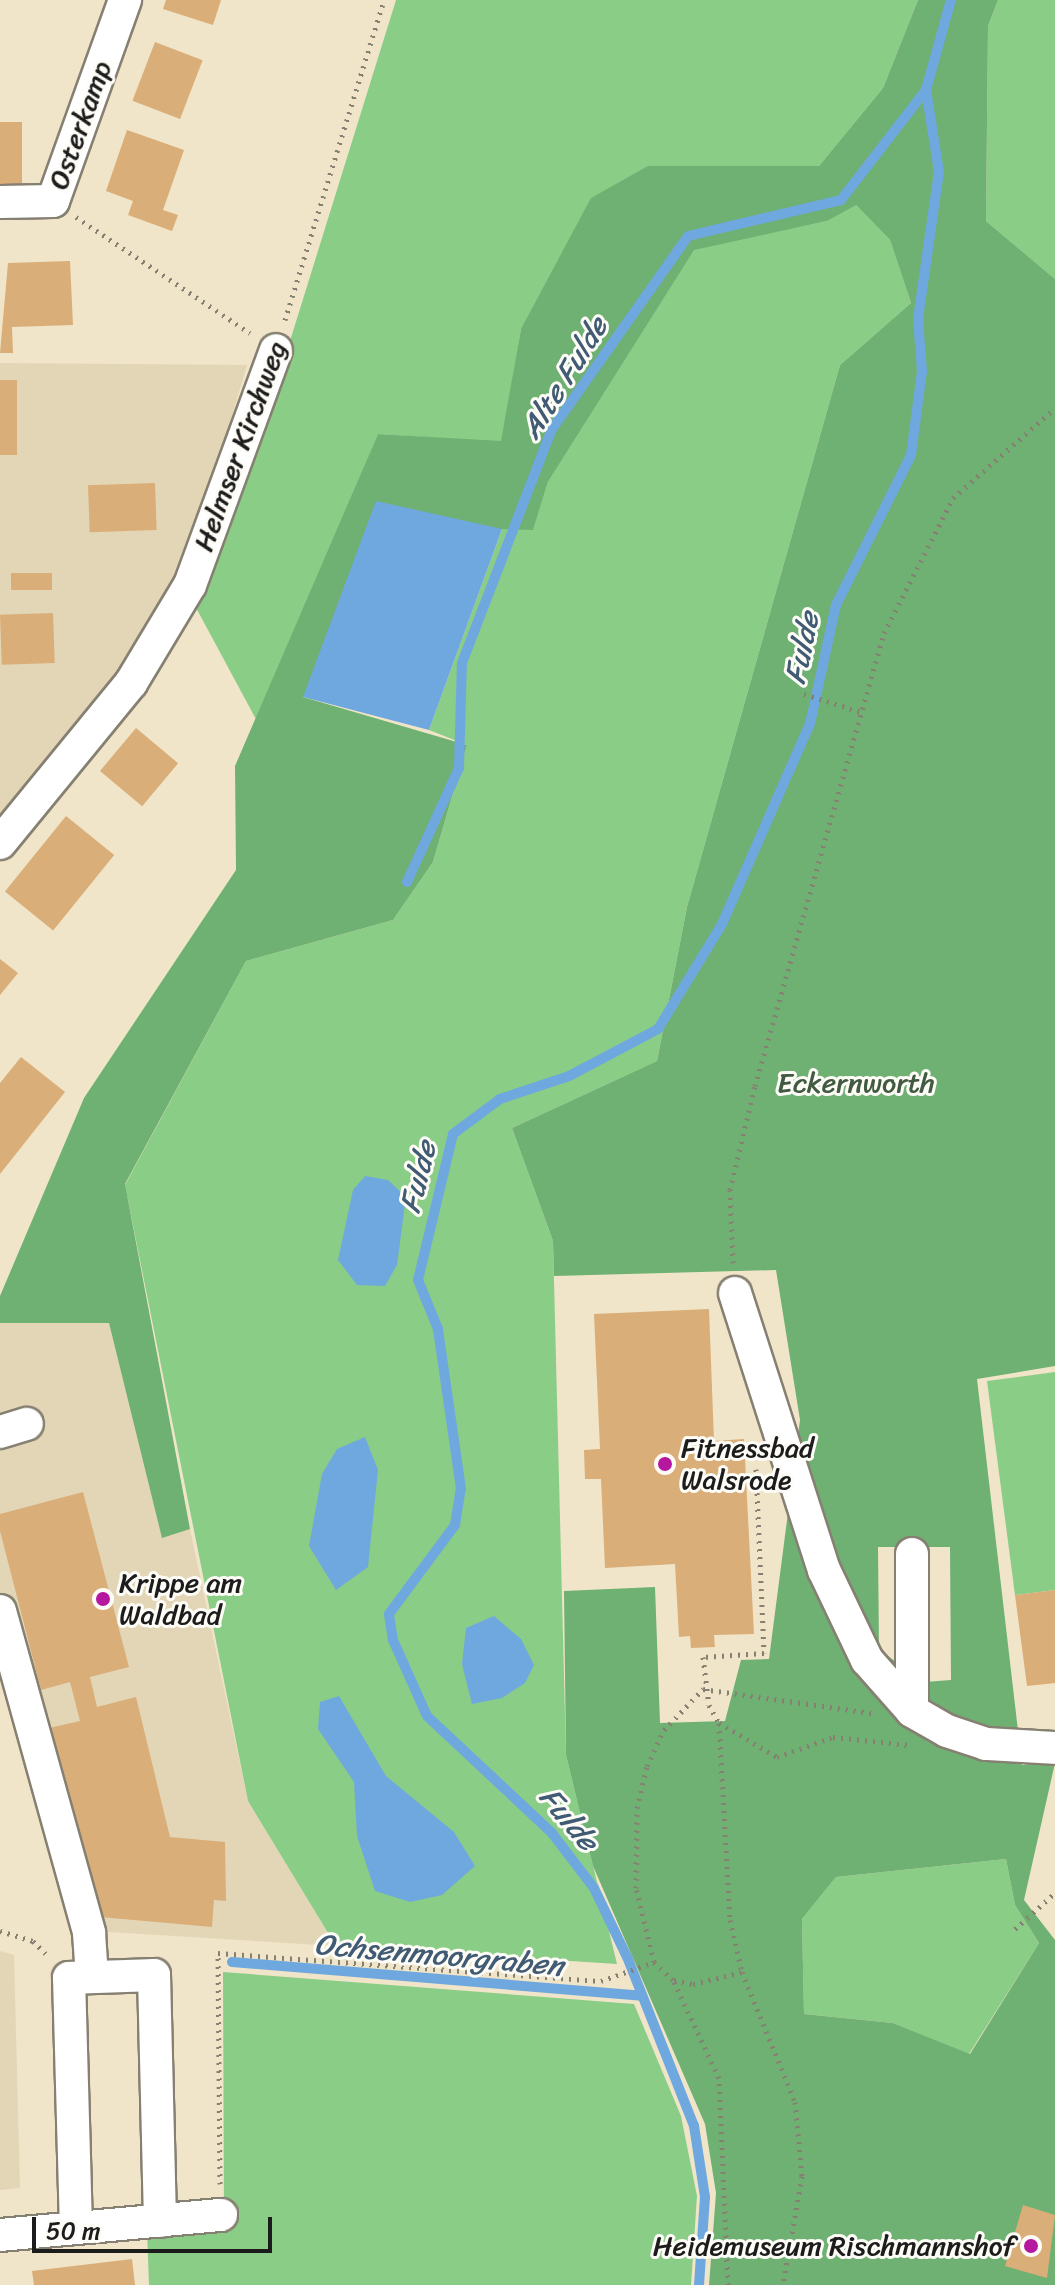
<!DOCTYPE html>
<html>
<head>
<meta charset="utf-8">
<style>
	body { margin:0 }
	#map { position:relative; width:1055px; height:2285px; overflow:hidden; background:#f0e5c8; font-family:Sriracha,sans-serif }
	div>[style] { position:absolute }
	.built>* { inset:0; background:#e3d6b7 }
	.green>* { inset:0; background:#8acd86 }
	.forest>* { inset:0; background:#6fb073 }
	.water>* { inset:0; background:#6fa8df }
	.stream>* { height:10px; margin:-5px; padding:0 5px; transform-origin:5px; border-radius:5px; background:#6fa8df }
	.building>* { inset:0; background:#daae78; transform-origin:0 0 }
	.path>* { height:5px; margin-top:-2.5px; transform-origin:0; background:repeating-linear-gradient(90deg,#868072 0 2px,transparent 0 8px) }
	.roads { filter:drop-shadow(2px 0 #868072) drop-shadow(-2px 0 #868072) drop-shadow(0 2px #868072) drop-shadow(0 -2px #868072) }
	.minor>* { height:32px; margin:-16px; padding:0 16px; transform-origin:16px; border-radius:16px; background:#fff }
	.dots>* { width:22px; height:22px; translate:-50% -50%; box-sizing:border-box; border:4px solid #fdfcf7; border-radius:50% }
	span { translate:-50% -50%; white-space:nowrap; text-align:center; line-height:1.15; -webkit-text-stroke:6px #fdfcf7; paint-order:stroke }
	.street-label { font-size:28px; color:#1c1c1c }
	.park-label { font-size:28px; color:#425a41 }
	.poi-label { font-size:28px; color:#1c1c1c }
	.left { translate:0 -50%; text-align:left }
	.right { translate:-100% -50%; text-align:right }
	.water-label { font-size:30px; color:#415b74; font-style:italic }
	.scale { position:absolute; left:32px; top:2217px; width:240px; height:36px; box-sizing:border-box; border:4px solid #1c1c1c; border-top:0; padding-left:10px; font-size:24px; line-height:28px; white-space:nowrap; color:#1c1c1c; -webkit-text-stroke:6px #fdfcf7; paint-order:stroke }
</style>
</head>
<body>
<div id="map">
	<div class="built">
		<div style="clip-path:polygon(0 363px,247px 365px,182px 585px,117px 685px,0 834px)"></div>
		<div style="clip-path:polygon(0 1323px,109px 1323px,162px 1537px,190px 1529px,248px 1801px,336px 1946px,76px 1930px,0 1660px)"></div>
		<div style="clip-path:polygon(0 1951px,14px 1955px,20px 2188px,0 2190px)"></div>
	</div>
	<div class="green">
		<div style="clip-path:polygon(396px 0,918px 0,883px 88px,819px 166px,648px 166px,521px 329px,502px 442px,378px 434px,257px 721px,194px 604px,276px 386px)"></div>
		<div style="clip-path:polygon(998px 0,1055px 0,1055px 279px,986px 221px,988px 26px)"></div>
		<div style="clip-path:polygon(855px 204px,890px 240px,911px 303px,840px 365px,687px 907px,657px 1061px,512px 1128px,553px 1241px,566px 1755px,617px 1964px,336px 1946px,248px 1801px,125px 1185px,246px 961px,393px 920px,433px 862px,467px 745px,429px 730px,502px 529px,533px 529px,548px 482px,694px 249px,827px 221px)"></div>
		<div style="clip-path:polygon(1055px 1372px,1055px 1590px,1015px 1595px,987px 1381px)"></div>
		<div style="clip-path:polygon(1006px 1859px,1015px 1905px,1039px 1943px,969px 2054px,893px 2023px,804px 2014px,802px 1919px,836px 1877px)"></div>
		<div style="clip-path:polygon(223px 1972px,634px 2004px,681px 2116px,697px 2196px,691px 2285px,149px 2285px,147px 2231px,224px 2223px)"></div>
	</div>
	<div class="forest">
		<div style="clip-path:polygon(evenodd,918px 0,998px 0,988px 26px,986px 221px,1055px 279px,1055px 1366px,977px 1379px,1022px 1765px,1055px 1763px,1024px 1900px,1055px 1940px,1055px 2285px,709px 2285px,716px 2193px,705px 2124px,593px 1866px,566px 1755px,564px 1591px,655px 1587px,660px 1723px,725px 1721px,741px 1660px,769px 1659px,800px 1420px,776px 1270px,554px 1276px,553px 1241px,512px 1128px,657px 1061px,687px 907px,840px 365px,911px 303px,890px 240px,856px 205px,827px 221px,694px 250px,548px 482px,533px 530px,502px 529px,303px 697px,467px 745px,433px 862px,393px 920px,246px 961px,125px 1184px,190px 1529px,162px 1538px,109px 1323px,0 1323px,0 1296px,84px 1098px,236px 870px,235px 766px,378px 434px,501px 441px,521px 329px,591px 198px,648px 166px,819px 166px,883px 88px,918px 0,878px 1547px,950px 1547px,951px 1680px,925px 1682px,879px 1650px,878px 1547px,918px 0,1006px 1859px,1015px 1905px,1039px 1943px,970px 2054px,893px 2023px,804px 2014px,802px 1919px,836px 1877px,1006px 1859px)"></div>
	</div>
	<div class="water">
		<div style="clip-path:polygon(376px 501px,502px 529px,429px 730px,303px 697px)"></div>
		<div style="clip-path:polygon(365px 1176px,388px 1180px,406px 1197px,397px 1265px,385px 1286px,357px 1285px,338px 1260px,353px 1190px)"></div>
		<div style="clip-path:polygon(365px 1437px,378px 1470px,368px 1567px,336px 1590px,309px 1546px,322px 1474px,337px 1449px)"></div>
		<div style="clip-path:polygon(494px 1616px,521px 1639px,534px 1665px,525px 1683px,502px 1698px,472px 1704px,462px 1664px,466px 1628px)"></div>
		<div style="clip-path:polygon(339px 1696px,386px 1776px,454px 1832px,475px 1866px,442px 1895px,410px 1902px,375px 1891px,357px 1836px,354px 1782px,318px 1729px,320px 1702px)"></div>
	</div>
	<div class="stream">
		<div style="left:407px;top:882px;width:125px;rotate:-65.5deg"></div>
		<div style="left:459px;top:768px;width:105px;rotate:-88.4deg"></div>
		<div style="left:462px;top:663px;width:251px;rotate:-69deg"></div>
		<div style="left:552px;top:429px;width:236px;rotate:-54.8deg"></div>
		<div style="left:688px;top:236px;width:157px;rotate:-13.2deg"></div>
		<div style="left:841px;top:200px;width:139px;rotate:-52.3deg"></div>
		<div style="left:232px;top:1962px;width:411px;rotate:4.7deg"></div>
		<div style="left:699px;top:2285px;width:88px;rotate:-86.1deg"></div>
		<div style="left:705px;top:2197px;width:72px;rotate:-98.8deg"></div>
		<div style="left:694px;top:2126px;width:182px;rotate:-111.6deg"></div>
		<div style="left:627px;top:1957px;width:76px;rotate:-115.6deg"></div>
		<div style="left:594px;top:1888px;width:69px;rotate:-127.4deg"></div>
		<div style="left:552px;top:1833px;width:171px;rotate:-136.9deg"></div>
		<div style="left:427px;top:1716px;width:83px;rotate:-114.1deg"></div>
		<div style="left:393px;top:1640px;width:26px;rotate:-99deg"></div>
		<div style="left:389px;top:1614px;width:111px;rotate:-53.4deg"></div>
		<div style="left:455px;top:1525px;width:36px;rotate:-81deg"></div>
		<div style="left:461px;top:1489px;width:162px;rotate:-98.2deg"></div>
		<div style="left:438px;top:1329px;width:53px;rotate:-112.2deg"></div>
		<div style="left:418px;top:1280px;width:150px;rotate:-76.5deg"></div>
		<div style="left:453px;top:1134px;width:59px;rotate:-36.7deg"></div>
		<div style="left:500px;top:1099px;width:73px;rotate:-18.4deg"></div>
		<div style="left:569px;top:1076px;width:101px;rotate:-27.8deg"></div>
		<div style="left:658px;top:1029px;width:123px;rotate:-58.6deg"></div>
		<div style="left:722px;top:924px;width:219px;rotate:-66.3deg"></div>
		<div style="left:810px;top:724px;width:122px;rotate:-77.7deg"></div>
		<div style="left:836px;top:605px;width:168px;rotate:-63.4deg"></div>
		<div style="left:911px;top:455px;width:84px;rotate:-82.5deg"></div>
		<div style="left:922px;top:372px;width:53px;rotate:-94.3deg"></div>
		<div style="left:918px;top:319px;width:148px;rotate:-81.9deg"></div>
		<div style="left:939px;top:172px;width:83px;rotate:-99deg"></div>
		<div style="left:926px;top:90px;width:93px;rotate:-74.5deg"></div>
	</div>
	<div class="building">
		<div style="clip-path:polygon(166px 0,221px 0,213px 25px,163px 9px)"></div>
		<div style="left:155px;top:42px;width:51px;height:63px;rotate:21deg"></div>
		<div style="left:0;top:122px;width:22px;height:63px"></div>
		<div style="clip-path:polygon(127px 130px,184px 150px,163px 210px,178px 215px,172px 231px,128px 215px,133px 201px,106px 191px)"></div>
		<div style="clip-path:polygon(70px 261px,73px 325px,12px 327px,13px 353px,0 353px,8px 263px)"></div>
		<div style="left:0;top:380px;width:17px;height:75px"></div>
		<div style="left:155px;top:483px;width:47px;height:67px;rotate:88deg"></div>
		<div style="left:52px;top:573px;width:17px;height:41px;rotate:90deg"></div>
		<div style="left:53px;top:613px;width:50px;height:53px;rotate:88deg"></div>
		<div style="left:136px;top:728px;width:55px;height:56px;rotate:40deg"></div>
		<div style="left:66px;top:816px;width:62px;height:97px;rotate:39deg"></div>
		<div style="clip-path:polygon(0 959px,18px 973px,0 995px)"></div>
		<div style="clip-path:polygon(21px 1057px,65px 1092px,0 1174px,0 1083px)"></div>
		<div style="clip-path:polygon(709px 1309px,714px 1441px,744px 1439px,754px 1634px,714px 1635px,715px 1647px,691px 1648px,690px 1636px,679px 1637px,675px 1564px,605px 1568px,601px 1479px,585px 1479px,584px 1450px,600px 1449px,594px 1314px)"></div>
		<div style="clip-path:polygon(83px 1492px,129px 1667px,90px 1677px,97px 1707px,136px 1697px,170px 1837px,225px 1842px,226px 1901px,214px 1900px,212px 1927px,100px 1917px,49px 1728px,80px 1721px,70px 1682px,41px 1690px,0 1531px,0 1514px)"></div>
		<div style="clip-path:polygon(1055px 1590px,1055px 1683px,1027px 1686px,1015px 1595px)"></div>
		<div style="clip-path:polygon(1023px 2205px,1055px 2215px,1047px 2278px,1005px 2266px)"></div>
		<div style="clip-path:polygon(132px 2259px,135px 2285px,34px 2285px,32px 2271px)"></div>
	</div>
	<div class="path">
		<div style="left:76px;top:217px;width:209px;rotate:33.7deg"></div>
		<div style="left:285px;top:320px;width:335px;rotate:-72.8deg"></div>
		<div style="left:804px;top:694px;width:60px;rotate:17.5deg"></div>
		<div style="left:733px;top:1263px;width:73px;rotate:-92.4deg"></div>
		<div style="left:730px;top:1190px;width:107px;rotate:-76.5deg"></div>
		<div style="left:755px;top:1086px;width:471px;rotate:-74.1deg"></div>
		<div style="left:884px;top:633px;width:152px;rotate:-62.9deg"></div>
		<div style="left:953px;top:498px;width:136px;rotate:-41.4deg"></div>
		<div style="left:756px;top:1469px;width:184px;rotate:87.5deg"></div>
		<div style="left:764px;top:1653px;width:61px;rotate:176.2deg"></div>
		<div style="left:703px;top:1657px;width:48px;rotate:82.9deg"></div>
		<div style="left:709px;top:1705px;width:21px;rotate:61deg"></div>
		<div style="left:719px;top:1723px;width:67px;rotate:30.4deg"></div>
		<div style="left:777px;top:1757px;width:59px;rotate:-19.7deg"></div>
		<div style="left:833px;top:1737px;width:76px;rotate:6deg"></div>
		<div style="left:719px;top:1723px;width:197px;rotate:86.8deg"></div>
		<div style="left:730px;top:1920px;width:53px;rotate:77deg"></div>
		<div style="left:742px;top:1972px;width:140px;rotate:67.8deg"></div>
		<div style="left:795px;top:2102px;width:74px;rotate:84.6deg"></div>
		<div style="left:802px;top:2176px;width:111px;rotate:99.9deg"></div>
		<div style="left:1015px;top:1929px;width:54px;rotate:-42deg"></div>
		<div style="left:0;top:1931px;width:34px;rotate:17deg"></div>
		<div style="left:33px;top:1941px;width:23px;rotate:45deg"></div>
		<div style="left:674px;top:1980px;width:19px;rotate:12deg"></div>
		<div style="left:693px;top:1984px;width:50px;rotate:-13.8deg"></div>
		<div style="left:220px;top:2184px;width:231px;rotate:-90.5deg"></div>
		<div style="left:218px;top:1953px;width:384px;rotate:4.2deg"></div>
		<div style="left:601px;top:1981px;width:56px;rotate:-19.7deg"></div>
		<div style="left:728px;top:2285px;width:207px;rotate:-92.5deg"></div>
		<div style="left:719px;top:2078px;width:108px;rotate:-115.1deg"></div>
		<div style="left:673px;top:1980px;width:26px;rotate:-137deg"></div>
		<div style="left:654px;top:1962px;width:76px;rotate:-103.7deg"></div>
		<div style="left:636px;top:1888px;width:80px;rotate:-89.3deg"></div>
		<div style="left:637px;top:1808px;width:43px;rotate:-76.6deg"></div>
		<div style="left:647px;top:1766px;width:40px;rotate:-65deg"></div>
		<div style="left:664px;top:1730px;width:57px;rotate:-46.4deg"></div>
		<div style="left:703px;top:1689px;width:170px;rotate:8.1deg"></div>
	</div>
	<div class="roads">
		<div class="minor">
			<div style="left:0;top:202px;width:53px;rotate:-1.1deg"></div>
			<div style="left:53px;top:201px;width:214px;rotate:-70.3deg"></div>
			<div style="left:0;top:843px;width:207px;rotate:-50.7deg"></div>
			<div style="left:131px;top:683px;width:114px;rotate:-59deg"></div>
			<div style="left:190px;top:585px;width:250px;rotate:-69.9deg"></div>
			<div style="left:735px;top:1293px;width:291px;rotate:72.2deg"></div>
			<div style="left:824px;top:1570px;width:100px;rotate:64.5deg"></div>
			<div style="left:867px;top:1660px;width:68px;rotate:48.6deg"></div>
			<div style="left:912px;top:1711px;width:40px;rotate:29.7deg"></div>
			<div style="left:947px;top:1731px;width:41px;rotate:18.4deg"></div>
			<div style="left:986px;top:1744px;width:69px;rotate:3.3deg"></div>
			<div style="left:0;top:1432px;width:28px;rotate:-17deg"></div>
			<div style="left:912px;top:1554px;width:157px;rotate:90deg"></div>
			<div style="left:0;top:1611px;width:334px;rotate:74.5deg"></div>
			<div style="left:89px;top:1933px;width:44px;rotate:86.1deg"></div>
			<div style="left:76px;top:2228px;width:250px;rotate:-91.6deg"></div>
			<div style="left:69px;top:1978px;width:85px;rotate:-2deg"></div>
			<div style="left:154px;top:1975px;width:246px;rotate:88.6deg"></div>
			<div style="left:0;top:2235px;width:222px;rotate:-5.2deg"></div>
		</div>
	</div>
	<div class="dots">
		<div style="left:665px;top:1464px;background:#b5179e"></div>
		<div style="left:103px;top:1599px;background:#b5179e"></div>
		<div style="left:1031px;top:2246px;background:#b5179e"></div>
	</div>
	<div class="street-label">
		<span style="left:80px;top:125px;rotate:-70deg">Osterkamp</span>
		<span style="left:240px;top:446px;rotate:-70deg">Helmser Kirchweg</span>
	</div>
	<div class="park-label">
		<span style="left:856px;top:1083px">Eckernworth</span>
	</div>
	<div class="poi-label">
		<span class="left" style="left:681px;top:1464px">Fitnessbad<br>Walsrode</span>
		<span class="left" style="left:119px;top:1599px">Krippe am<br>Waldbad</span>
		<span class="right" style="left:1015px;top:2246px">Heidemuseum Rischmannshof</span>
	</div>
	<div class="water-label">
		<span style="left:564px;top:378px;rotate:-58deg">Alte Fulde</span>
		<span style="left:802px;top:648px;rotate:-78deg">Fulde</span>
		<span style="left:418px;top:1177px;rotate:-76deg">Fulde</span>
		<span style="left:569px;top:1819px;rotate:50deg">Fulde</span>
		<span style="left:439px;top:1955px;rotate:5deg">Ochsenmoorgraben</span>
	</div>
	<div class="scale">50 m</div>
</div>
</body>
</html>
